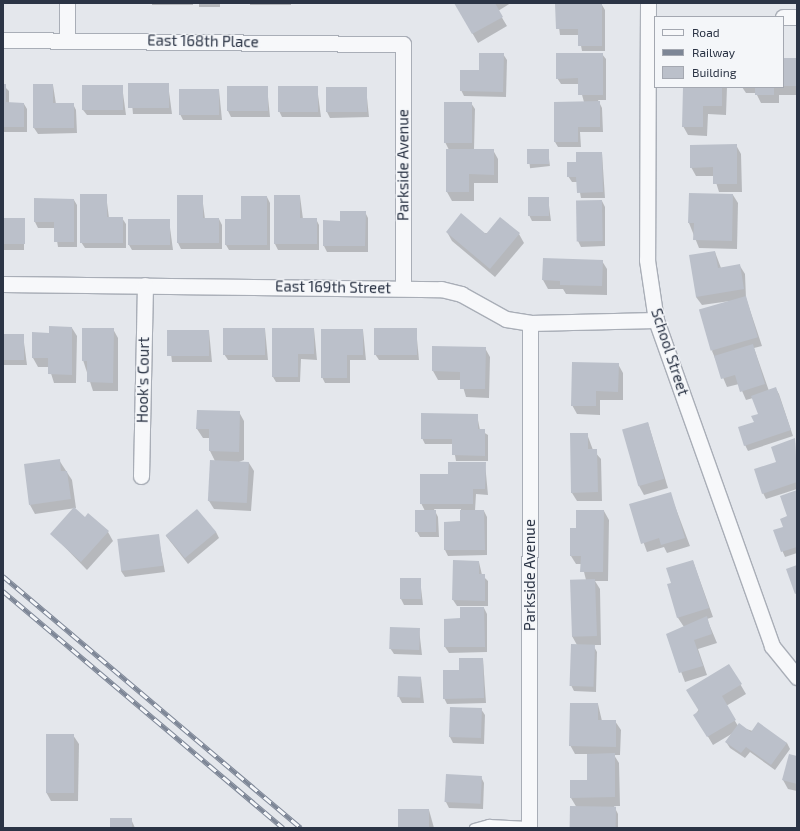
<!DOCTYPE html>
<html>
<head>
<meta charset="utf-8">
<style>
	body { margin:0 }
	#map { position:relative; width:800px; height:831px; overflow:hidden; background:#e4e7ec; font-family:"Exo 2",sans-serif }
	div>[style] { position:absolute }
	.shadow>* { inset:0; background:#0003; transform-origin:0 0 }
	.building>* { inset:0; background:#bbc0ca; transform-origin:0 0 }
	.roads { filter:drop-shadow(1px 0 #a9aeb7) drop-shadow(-1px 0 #a9aeb7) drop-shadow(0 1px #a9aeb7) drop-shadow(0 -1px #a9aeb7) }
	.lane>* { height:8px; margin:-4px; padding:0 4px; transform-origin:4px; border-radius:4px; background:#f7f8fa }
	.street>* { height:15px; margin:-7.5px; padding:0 7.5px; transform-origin:7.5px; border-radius:7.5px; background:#f7f8fa }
	.rail>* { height:4.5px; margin-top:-2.25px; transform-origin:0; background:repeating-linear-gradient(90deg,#f4f6f9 0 9px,#7d8696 0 18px); box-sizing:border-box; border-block:1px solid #7d8696 }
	span { translate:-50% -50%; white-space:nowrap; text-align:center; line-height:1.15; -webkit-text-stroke:3px #f4f6f9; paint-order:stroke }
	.street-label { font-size:15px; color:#2b3445 }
	.frame { position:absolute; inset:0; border:4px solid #2b3445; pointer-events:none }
	.legend { position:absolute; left:654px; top:16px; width:130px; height:72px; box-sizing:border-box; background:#f4f6f9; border:1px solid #a4a8b1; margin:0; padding:5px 7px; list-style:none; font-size:12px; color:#2b3445 }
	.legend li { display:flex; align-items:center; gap:8px; height:20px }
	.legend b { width:20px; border:1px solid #a4a8b1 }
</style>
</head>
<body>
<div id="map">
	<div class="shadow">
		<div style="left:106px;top:3px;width:24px;height:1px"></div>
		<div style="left:152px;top:3px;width:41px;height:2px"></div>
		<div style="left:199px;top:3px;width:21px;height:4px"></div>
		<div style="left:250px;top:3px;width:41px;height:2px"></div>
		<div style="clip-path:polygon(455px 3px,511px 3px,498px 11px,507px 26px,478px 43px)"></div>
		<div style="left:532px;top:3px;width:22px;height:1px"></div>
		<div style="clip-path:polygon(556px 5px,602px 5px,605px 10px,605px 51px,582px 51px,579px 35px,560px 35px)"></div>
		<div style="clip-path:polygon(503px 54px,507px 60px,506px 97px,464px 96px,461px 90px)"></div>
		<div style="clip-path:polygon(602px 54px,606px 59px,606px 100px,598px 100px,602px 108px,603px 132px,580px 132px,581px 147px,558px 147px,555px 142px,584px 102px,579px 84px,561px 84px,557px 78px)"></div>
		<div style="clip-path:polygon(783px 59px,797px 59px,797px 95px,779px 95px,779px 103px,761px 103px,756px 93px,746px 93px,742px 87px,783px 87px)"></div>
		<div style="clip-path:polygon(130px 84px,168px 84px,172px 114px,133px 114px)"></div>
		<div style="clip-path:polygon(3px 85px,9px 91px,9px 103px,24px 104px,27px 109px,27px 132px,3px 132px)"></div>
		<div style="clip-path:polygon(53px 85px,56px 104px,73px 104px,76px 110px,77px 133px,38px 134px,34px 128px)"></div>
		<div style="clip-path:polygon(122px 86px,126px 115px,87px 115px,83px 110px)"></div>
		<div style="clip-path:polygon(267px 87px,270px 117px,231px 117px,228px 111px)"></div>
		<div style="clip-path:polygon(317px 87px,321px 117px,282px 117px,279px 111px)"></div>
		<div style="clip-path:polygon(684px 87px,727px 87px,726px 115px,708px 114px,707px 136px,688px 135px,683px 126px)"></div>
		<div style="clip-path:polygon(366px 88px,369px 117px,330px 118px,327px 112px)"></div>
		<div style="clip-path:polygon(219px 90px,222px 120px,183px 120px,180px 114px)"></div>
		<div style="clip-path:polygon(471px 103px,475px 109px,474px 150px,493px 150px,498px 159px,498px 183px,474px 183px,474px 201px,452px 201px,447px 192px,449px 150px,445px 142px)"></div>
		<div style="clip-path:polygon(736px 145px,741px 154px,742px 192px,719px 192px,714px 176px,696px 176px,691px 167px)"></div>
		<div style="left:548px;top:150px;width:16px;height:20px;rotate:83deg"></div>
		<div style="clip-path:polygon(602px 153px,605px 198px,581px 198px,578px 182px,572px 182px,568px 176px,577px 163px)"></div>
		<div style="clip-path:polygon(106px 195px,109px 218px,122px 218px,126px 224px,126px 248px,85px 248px,81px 242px)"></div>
		<div style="clip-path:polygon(733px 195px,738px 203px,737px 249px,699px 248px,689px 223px)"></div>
		<div style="clip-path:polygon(178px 196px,202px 196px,205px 219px,219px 219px,222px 225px,222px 249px,181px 249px,178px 243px)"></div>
		<div style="clip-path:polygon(300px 196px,303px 219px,316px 219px,319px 225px,319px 250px,278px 250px,275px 244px)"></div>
		<div style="clip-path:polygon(267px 197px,270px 203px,270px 250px,229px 250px,226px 245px)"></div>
		<div style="clip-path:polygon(548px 198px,551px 221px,532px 221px,529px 215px)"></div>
		<div style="clip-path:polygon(74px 200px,77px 205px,77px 247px,58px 247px,55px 228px,38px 228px,35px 222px)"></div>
		<div style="clip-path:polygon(602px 201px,605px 207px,605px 246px,581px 247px,578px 241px)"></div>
		<div style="clip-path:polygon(365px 212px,368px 218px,368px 252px,327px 252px,324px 246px,341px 222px)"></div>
		<div style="left:3px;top:219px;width:21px;height:31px"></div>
		<div style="clip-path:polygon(169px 220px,173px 250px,132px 250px,129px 245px)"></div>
		<div style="clip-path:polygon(447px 232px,519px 234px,524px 243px,495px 277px,452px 241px)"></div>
		<div style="clip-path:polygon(715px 252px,721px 268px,740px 266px,745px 274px,746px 298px,762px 346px,754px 348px,769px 391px,776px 389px,779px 394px,793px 436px,748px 451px,745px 445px,759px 415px,753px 398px,746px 400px,739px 384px,727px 387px,712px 351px,730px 301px,702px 305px,696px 297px)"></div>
		<div style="clip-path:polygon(544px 259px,602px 261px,607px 269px,607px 295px,566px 294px,563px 289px,548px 289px,543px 280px)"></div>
		<div style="clip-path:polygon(72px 328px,77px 336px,76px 383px,54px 383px,49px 367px,38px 367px,33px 358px,50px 334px)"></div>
		<div style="clip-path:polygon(113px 329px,118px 338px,118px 391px,93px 391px,83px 360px)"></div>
		<div style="clip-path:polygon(265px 329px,268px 360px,228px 360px,224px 354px)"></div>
		<div style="clip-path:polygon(314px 329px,317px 360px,301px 359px,300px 382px,276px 382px,273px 377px)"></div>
		<div style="clip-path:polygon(416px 329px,419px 360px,379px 360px,375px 354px)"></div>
		<div style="clip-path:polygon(363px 330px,366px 360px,350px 360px,350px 383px,325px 383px,322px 377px)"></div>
		<div style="clip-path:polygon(168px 331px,209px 331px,212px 362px,172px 362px)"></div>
		<div style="clip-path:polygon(3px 335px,23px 335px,27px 365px,3px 365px)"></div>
		<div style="clip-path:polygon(433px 347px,485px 348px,490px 357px,489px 398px,466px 397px,461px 380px,438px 380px,433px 371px)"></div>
		<div style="clip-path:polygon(618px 364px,623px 373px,623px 400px,600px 400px,600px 415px,577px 414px,572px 405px)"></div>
		<div style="clip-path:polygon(239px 412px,244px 421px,244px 460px,239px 462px,249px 463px,254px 471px,251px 511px,214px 509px,209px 501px,215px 461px,210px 451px,210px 438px,203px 438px,197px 429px)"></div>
		<div style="clip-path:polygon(477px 415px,480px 430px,488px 435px,488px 461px,456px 461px,453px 444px,425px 444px,422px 438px)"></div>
		<div style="clip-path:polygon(648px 423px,668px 488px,644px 495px,639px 486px)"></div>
		<div style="clip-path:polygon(587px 434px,593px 450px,601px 459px,602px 501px,577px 501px,572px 493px)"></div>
		<div style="clip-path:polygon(795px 440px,797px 489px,766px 499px,763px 493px,777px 462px)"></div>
		<div style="clip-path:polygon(59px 460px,72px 480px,76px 508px,35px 514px,30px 505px)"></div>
		<div style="clip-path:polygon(485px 463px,488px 495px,476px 494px,475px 511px,484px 511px,487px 517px,487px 555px,448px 556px,445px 550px,461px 522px,461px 509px,434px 509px,438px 517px,439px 537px,420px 537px,417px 532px,425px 511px,421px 503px,449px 475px)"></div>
		<div style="clip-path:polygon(797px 491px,797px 553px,785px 557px,774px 531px,784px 528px)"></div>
		<div style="clip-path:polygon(670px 493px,690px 546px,667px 553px,664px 547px,647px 552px,630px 505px)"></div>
		<div style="clip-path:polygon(604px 511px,609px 520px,608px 581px,595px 581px,600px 589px,601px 645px,593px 645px,597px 652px,596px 692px,574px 691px,571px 685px,577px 645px,572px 636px,586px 580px,582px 564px,576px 564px,571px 556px,577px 529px)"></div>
		<div style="clip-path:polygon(85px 518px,108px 532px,113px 541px,87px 570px,52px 534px)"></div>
		<div style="clip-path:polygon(216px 532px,219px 538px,188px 564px,166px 536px)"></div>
		<div style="clip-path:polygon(158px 535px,165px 572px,125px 577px,121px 571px)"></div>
		<div style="clip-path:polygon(693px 561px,713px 617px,707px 619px,717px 643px,698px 649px,707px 675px,685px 682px,667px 635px,684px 627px,678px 618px,672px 584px)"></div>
		<div style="clip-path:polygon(479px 562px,482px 575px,488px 581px,488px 606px,457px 606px,453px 600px)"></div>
		<div style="clip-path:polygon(420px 579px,423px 605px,404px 605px,401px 599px)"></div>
		<div style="clip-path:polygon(484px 608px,487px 614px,487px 652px,449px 653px,445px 647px,461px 619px)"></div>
		<div style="clip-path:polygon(419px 629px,422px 655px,394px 654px,390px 648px)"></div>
		<div style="clip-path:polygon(483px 659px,486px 703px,447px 704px,444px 698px,460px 671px)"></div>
		<div style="clip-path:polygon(729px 665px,746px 694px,726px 706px,738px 726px,787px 743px,790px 749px,775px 770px,750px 752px,745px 758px,730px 748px,726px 742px,733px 733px,713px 745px,695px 715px)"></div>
		<div style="clip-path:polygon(421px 678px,424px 703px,402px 703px,399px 697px)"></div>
		<div style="clip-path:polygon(598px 704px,602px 721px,615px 721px,621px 730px,620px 755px,614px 755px,619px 763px,620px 806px,614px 806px,618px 814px,618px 828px,571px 828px,577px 808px,571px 798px,588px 781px,588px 754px,575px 754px,570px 745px)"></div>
		<div style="clip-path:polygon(481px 709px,485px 715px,484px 744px,453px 743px,450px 737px)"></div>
		<div style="clip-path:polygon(73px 735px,79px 744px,78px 801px,51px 801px,46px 792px)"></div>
		<div style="clip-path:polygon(797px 757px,797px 791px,788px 789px,783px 780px)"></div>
		<div style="clip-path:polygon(481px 777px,484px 783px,483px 809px,449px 808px,446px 802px)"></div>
		<div style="clip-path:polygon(429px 810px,434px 828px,399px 828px)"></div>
		<div style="clip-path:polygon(131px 819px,135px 828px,111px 828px)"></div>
	</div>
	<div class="building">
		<div style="clip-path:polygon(454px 3px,495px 3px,503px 17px,472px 34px)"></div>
		<div style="clip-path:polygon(555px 4px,602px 4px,602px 46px,578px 46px,578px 29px,556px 29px)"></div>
		<div style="clip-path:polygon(479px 53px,504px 53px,503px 92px,460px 91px,460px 70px,479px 70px)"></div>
		<div style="clip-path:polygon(556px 53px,603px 53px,603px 95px,578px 95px,578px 78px,556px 79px)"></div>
		<div style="left:783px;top:58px;width:14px;height:28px"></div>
		<div style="left:128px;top:83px;width:41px;height:25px"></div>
		<div style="clip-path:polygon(3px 84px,6px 84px,6px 102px,24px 103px,24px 127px,3px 127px)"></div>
		<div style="clip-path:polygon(33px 84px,53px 84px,53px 103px,74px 103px,74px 128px,33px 128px)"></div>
		<div style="left:82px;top:85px;width:41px;height:25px"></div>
		<div style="left:227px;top:86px;width:41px;height:25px"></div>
		<div style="left:278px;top:86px;width:40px;height:26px"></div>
		<div style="left:326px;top:87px;width:41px;height:25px"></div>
		<div style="clip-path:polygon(683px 87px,722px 87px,722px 106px,703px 106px,703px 127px,682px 127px)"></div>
		<div style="left:755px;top:87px;width:19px;height:8px"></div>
		<div style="left:179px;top:89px;width:40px;height:26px"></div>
		<div style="clip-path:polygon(600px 101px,600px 127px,578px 127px,578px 142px,554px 142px,554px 102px)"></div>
		<div style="left:444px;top:102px;width:28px;height:41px"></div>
		<div style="clip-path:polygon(737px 144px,737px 184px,713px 184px,713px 167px,690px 168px,690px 145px)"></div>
		<div style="clip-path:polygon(446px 149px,494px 149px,494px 175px,469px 174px,469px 192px,446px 192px)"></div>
		<div style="left:549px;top:149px;width:15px;height:22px;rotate:90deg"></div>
		<div style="clip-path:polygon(576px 152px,602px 152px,603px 192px,577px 193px,576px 177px,567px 177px,567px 162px,576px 162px)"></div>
		<div style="clip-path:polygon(689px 193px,733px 194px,732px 241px,693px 240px,694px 223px,688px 223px)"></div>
		<div style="clip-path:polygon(80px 194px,107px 194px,107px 217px,123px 217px,123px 243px,80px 243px)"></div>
		<div style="clip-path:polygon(177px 195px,203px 195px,203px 218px,219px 218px,219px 243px,177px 243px)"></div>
		<div style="clip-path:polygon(274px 195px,300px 195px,300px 218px,317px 218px,317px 244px,274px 244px)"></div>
		<div style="clip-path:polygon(241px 196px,267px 196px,267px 245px,225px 245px,225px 219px,241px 219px)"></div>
		<div style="left:528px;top:197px;width:21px;height:19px"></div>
		<div style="clip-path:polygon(34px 198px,74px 199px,74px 242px,54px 242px,54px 222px,34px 222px)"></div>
		<div style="left:602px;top:200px;width:41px;height:26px;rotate:89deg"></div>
		<div style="clip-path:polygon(340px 211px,366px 211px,365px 246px,323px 246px,323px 220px,340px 221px)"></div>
		<div style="clip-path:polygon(461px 213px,486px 234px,500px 217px,520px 233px,490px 269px,446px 232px)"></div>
		<div style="left:3px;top:218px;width:22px;height:26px"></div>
		<div style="left:128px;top:219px;width:42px;height:26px"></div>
		<div style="clip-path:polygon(715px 251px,718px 268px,740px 264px,744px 289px,696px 297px,689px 255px)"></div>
		<div style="clip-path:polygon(543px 258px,603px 260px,602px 286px,560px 285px,560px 281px,542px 280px)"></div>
		<div style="left:746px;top:296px;width:43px;height:49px;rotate:74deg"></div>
		<div style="clip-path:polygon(49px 326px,72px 327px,72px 375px,48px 374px,48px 358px,32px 358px,32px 332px,49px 333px)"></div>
		<div style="clip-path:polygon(82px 328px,114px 328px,113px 383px,87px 382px,87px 361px,82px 361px)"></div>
		<div style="left:223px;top:328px;width:42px;height:27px"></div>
		<div style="clip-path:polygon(272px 328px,314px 328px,314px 354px,298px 354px,298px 377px,272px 377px)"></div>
		<div style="left:374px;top:328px;width:43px;height:27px"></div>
		<div style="clip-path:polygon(321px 329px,363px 329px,363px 355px,347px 355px,347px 378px,321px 378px)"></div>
		<div style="left:167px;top:330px;width:42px;height:26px"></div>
		<div style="left:3px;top:334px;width:21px;height:26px"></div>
		<div style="clip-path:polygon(753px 344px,765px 384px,740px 392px,735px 375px,721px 379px,714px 356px)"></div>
		<div style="clip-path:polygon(432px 346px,486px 347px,485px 389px,460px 389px,460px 372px,432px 371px)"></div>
		<div style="clip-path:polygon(572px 362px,619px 363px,618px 392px,596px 391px,596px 406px,571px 406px)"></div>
		<div style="clip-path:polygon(776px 387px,791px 430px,744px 446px,738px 427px,754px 422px,751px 416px,758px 414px,751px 396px)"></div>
		<div style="clip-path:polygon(197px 410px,240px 411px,239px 452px,209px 451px,209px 429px,196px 429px)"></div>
		<div style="clip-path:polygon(421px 413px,478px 414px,478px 429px,485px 429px,485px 456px,452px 455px,452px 439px,421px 439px)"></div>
		<div style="left:648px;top:422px;width:59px;height:27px;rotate:74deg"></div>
		<div style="clip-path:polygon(570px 433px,588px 433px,588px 449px,597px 449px,598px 492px,571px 493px)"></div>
		<div style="clip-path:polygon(795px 438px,797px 482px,762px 494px,754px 469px,776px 462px,771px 447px)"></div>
		<div style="clip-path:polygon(60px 459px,61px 471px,67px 471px,71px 499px,29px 505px,24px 464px)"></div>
		<div style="left:210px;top:460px;width:39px;height:41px;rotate:3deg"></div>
		<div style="clip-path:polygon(448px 462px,486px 462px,485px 489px,473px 489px,473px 504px,420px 504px,420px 474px,448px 474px)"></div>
		<div style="clip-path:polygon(797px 490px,797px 547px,781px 552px,773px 530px,783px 527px,780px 519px,787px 516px,780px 496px)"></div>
		<div style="clip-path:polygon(671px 492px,685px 538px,661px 545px,659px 538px,641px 544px,629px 504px)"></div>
		<div style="clip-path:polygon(74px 507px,85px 517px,88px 513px,109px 531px,81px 562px,50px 534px)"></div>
		<div style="left:197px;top:509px;width:30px;height:41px;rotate:50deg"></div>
		<div style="left:415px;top:510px;width:21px;height:22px"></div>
		<div style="clip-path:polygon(460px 510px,484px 510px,485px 550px,444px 550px,444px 522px,460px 521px)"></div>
		<div style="clip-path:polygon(576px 510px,604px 510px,603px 572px,580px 572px,581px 556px,570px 556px,570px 528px,576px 528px)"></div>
		<div style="left:159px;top:534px;width:32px;height:42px;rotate:83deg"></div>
		<div style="clip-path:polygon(453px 560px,479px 561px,479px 574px,485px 574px,485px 601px,452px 600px)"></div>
		<div style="clip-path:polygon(693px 560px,709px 608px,677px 618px,667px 584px,671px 583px,666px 568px)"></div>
		<div style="clip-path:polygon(797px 565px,797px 593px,795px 594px,786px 569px)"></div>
		<div style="left:400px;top:578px;width:21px;height:21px"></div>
		<div style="left:595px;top:579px;width:57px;height:25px;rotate:88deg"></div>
		<div style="clip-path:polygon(460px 607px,484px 607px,485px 647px,444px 647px,444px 619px,460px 618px)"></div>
		<div style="clip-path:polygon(707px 616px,712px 634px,694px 640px,703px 666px,679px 673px,666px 634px)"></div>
		<div style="left:390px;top:627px;width:30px;height:22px;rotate:2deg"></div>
		<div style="left:571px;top:644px;width:24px;height:42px;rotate:2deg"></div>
		<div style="clip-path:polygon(459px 658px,483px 658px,484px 698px,443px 699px,443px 670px,459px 670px)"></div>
		<div style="clip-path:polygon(729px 664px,742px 684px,722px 696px,736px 720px,707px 737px,693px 715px,699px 711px,686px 690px)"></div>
		<div style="left:398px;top:676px;width:23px;height:21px;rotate:2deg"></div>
		<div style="clip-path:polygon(570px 703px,598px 703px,598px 720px,616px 720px,616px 747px,569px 746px)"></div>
		<div style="left:450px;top:707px;width:32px;height:30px;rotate:2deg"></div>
		<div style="clip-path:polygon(758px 722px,787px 743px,771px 765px,746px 747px,741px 753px,725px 742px,739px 723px,751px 732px)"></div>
		<div style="left:46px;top:734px;width:28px;height:59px"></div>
		<div style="clip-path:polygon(615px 753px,615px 797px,570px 798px,570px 780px,587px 780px,587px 754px)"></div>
		<div style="clip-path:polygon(789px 754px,797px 756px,797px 784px,782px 780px)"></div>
		<div style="left:446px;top:774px;width:36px;height:28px;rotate:3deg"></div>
		<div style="left:570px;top:806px;width:46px;height:22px;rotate:1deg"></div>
		<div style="left:398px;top:809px;width:31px;height:19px"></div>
		<div style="left:110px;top:818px;width:22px;height:10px"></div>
	</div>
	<div class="roads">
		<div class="lane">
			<div style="left:474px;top:828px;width:16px;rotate:-15deg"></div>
			<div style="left:489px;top:824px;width:40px;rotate:2.9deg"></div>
		</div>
		<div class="street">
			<div style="left:648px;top:3px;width:257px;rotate:90.2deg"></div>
			<div style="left:647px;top:260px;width:61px;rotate:81.5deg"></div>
			<div style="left:656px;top:320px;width:346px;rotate:70.4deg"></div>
			<div style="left:772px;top:646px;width:40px;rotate:51deg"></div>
			<div style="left:783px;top:17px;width:14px"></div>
			<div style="left:67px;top:39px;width:36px;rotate:-90deg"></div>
			<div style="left:3px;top:40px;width:400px;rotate:0.6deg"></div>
			<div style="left:403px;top:44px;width:243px;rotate:90deg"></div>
			<div style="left:3px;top:284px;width:438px;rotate:0.7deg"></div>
			<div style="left:441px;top:289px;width:21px;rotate:14deg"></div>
			<div style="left:461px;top:294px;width:51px;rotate:29.1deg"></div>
			<div style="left:506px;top:319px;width:24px;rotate:9deg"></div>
			<div style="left:530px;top:323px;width:126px;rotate:-1.4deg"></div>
			<div style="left:141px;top:476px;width:191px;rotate:-88.8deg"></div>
			<div style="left:529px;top:828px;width:505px;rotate:-89.89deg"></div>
		</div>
	</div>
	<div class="rail">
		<div style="left:3px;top:576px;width:390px;rotate:40.2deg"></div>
		<div style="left:3px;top:591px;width:367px;rotate:40.2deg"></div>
	</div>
	<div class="street-label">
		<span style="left:203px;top:41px;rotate:1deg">East 168th Place</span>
		<span style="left:403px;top:165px;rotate:-90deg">Parkside Avenue</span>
		<span style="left:333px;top:287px;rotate:1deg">East 169th Street</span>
		<span style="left:670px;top:352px;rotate:72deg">School Street</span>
		<span style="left:143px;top:380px;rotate:-89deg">Hook's Court</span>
		<span style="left:530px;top:575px;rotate:-90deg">Parkside Avenue</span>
	</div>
	<div class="frame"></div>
	<ul class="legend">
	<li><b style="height:5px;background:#f7f8fa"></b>Road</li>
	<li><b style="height:5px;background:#7d8696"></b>Railway</li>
	<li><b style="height:11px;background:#bbc0ca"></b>Building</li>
	</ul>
</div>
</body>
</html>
